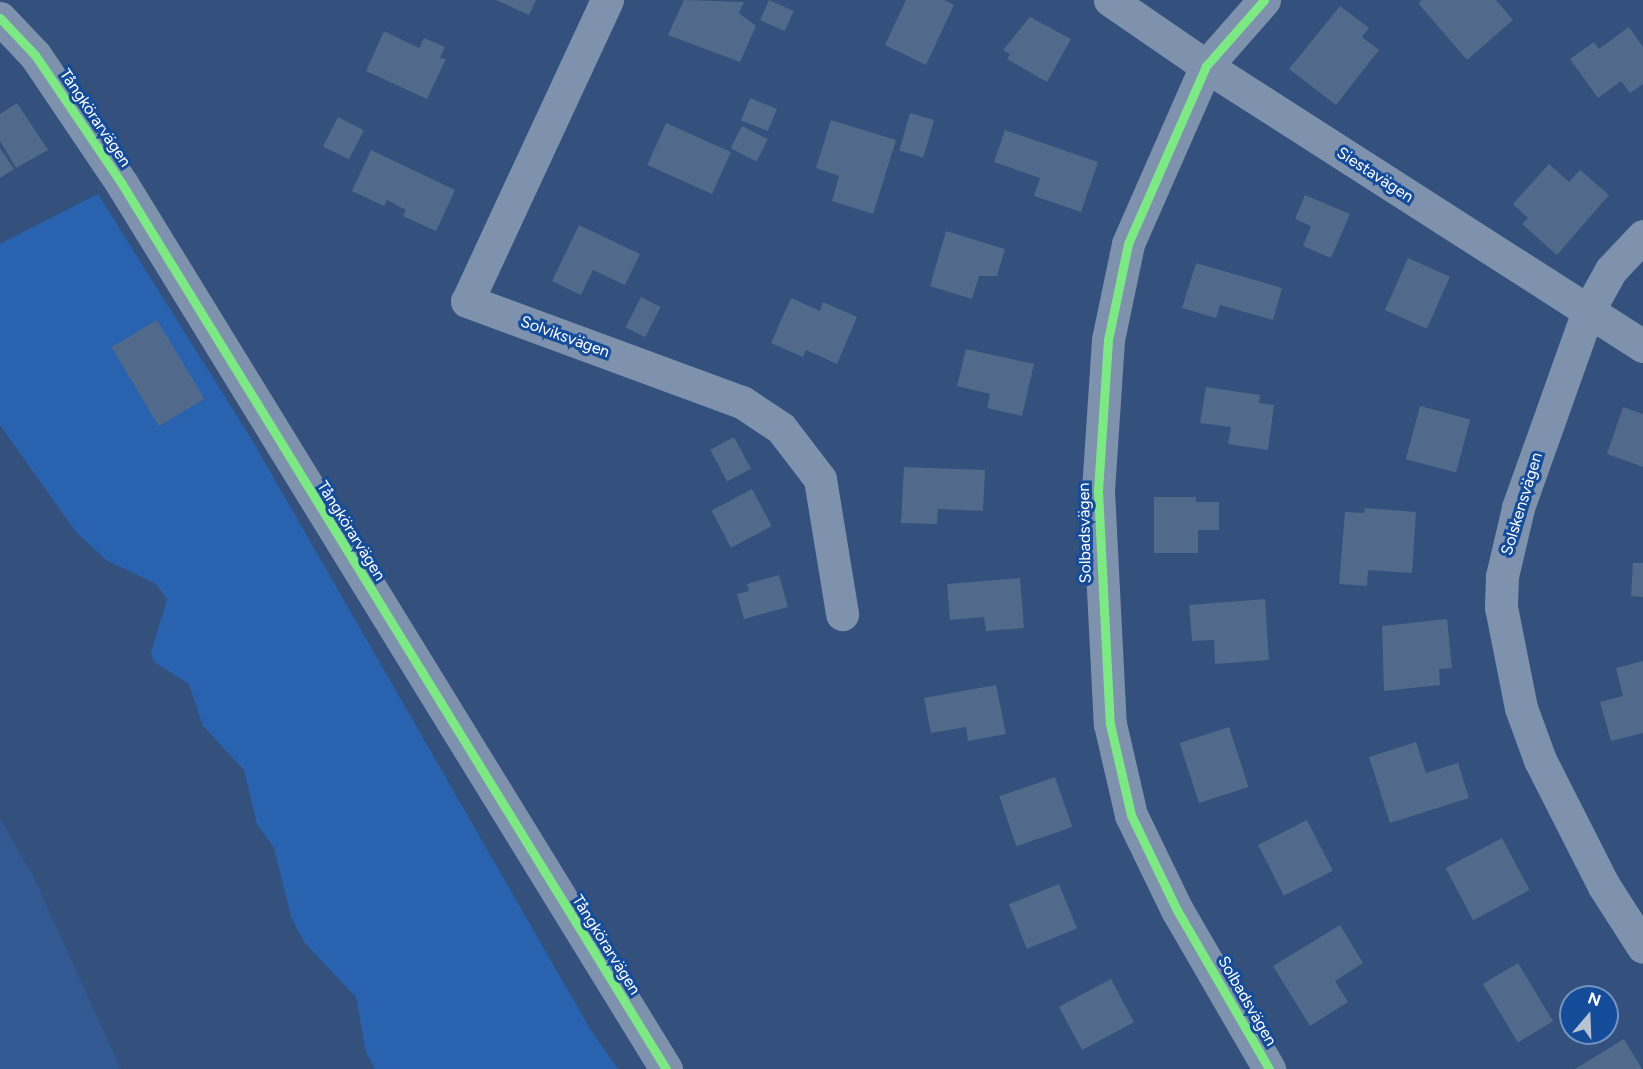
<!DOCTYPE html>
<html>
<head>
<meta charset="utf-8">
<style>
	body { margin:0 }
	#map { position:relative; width:1643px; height:1069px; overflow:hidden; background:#33517c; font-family:Figtree,sans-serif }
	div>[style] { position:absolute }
	.green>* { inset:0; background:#2963b0 }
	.water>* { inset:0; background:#325992 }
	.building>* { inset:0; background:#51698a; transform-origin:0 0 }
	.minor>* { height:33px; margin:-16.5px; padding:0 16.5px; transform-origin:16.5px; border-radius:16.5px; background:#7e92ae }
	.cycleway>* { height:9px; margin:-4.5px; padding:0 4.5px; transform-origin:4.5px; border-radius:4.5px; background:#7ce984 }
	span { translate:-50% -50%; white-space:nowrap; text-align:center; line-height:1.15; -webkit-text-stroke:6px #154c9a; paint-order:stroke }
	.street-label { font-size:16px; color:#fff }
	.north { position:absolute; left:1559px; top:985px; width:60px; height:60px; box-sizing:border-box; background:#154c9a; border:2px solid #7394c2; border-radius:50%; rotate:19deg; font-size:16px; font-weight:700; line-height:24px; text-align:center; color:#fff }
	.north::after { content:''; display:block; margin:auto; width:21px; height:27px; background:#b8c2d1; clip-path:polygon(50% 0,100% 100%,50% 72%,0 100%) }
</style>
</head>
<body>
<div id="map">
	<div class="green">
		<div style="clip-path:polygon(98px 194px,252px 440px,590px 1029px,618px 1069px,375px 1069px,366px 1052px,356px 997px,304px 942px,291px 917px,274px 848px,257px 824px,244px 770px,203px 726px,189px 684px,154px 662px,151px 653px,167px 599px,156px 584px,106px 560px,76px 532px,0 425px,0 244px)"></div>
	</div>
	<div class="water">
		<div style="clip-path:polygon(0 818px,34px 878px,121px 1069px,0 1069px)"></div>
	</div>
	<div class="building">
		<div style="clip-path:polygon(496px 0,536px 0,529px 15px)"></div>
		<div style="clip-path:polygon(684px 0,744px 2px,739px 13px,756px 26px,740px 62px,668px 35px)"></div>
		<div style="left:769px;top:0;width:27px;height:22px;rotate:24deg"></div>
		<div style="clip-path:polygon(906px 0,944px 0,954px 5px,926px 65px,885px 45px)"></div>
		<div style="clip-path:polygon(1422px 0,1496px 0,1513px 20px,1467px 60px,1418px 3px)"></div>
		<div style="clip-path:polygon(1340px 6px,1369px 28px,1362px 37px,1379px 50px,1336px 105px,1289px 69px)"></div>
		<div style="clip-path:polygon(1030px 17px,1071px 39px,1047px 82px,1007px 59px,1010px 54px,1003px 50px)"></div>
		<div style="clip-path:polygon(1629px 27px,1643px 47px,1643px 84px,1630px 93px,1621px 81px,1598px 98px,1570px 59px,1594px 42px,1599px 49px)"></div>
		<div style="clip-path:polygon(384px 31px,419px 48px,424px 38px,445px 47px,440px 58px,446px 59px,427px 99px,366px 71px)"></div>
		<div style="left:750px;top:98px;width:29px;height:24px;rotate:22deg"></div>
		<div style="clip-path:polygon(17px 103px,48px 150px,16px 168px,0 141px,0 114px)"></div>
		<div style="left:910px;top:113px;width:25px;height:39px;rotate:16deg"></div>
		<div style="left:338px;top:117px;width:29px;height:33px;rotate:27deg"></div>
		<div style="clip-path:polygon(831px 120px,896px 140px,873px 214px,832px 201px,839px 176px,816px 168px)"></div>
		<div style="left:666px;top:123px;width:71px;height:46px;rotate:24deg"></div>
		<div style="left:742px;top:126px;width:29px;height:25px;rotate:27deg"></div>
		<div style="clip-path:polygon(1005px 130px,1098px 162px,1081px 212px,1034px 196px,1040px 178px,994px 162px)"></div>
		<div style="clip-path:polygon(0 148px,14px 169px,0 178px)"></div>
		<div style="clip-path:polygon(371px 150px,455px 190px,436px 231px,403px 216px,406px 210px,387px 200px,384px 206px,352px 191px)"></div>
		<div style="clip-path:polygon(1549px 164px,1569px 182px,1580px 170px,1609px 195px,1557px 255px,1522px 224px,1528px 218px,1513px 204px)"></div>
		<div style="clip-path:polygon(1305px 195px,1350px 214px,1331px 258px,1303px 246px,1311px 226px,1295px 219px)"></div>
		<div style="clip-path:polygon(579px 225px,640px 254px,625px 285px,593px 270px,581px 295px,552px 281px)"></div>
		<div style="clip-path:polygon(946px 231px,1005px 249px,997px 276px,979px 276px,972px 299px,930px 286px)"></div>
		<div style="left:1408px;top:258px;width:46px;height:57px;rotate:24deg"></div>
		<div style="clip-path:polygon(1196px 263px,1282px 288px,1273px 320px,1220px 305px,1216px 318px,1182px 308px)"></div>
		<div style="left:641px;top:297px;width:22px;height:34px;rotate:27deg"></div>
		<div style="clip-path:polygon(791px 298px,820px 311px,823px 302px,857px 317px,837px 364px,806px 350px,803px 357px,771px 343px)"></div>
		<div style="left:157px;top:320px;width:92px;height:53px;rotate:59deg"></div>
		<div style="clip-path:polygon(966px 349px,1034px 364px,1022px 416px,987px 408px,990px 394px,957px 386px)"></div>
		<div style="clip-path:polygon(1206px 387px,1260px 395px,1259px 403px,1274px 405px,1268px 450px,1228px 444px,1231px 427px,1200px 423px)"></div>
		<div style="left:1420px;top:406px;width:52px;height:55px;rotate:15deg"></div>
		<div style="clip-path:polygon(1623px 407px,1643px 414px,1643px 467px,1607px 454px)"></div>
		<div style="left:734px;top:437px;width:36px;height:27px;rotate:62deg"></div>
		<div style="clip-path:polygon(904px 467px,985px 470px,983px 511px,938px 509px,937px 524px,901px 523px)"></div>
		<div style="left:752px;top:489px;width:42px;height:46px;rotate:62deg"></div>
		<div style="clip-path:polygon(1154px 497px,1196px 497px,1196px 502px,1219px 502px,1219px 530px,1198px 530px,1198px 553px,1154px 553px)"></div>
		<div style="clip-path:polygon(1365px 508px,1416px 512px,1412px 573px,1368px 570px,1367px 586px,1339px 584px,1345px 512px,1364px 513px)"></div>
		<div style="clip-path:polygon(1633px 563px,1643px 563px,1643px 597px,1631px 596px)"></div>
		<div style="clip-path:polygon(779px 575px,788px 607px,744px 619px,737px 594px,749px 591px,747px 584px)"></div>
		<div style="clip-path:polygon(1020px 578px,1024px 628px,986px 631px,984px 617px,950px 620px,947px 584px)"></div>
		<div style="clip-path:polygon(1265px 599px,1269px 660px,1215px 664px,1214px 640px,1192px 641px,1189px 605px)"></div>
		<div style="clip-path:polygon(1447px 619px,1452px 668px,1439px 669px,1440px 685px,1384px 691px,1382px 626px)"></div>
		<div style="clip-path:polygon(1643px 661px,1643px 733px,1611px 741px,1600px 702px,1623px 696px,1616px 668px)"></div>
		<div style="clip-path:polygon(996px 685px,1006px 734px,968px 741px,966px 727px,931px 733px,924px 698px)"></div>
		<div style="left:1229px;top:727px;width:63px;height:52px;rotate:72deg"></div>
		<div style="clip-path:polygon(1416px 742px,1426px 773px,1458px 763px,1469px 798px,1390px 823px,1369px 757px)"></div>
		<div style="left:1055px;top:777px;width:53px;height:59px;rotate:71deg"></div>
		<div style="left:1307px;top:820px;width:57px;height:55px;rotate:63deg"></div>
		<div style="left:1502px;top:838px;width:59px;height:64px;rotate:62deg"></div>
		<div style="left:1059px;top:884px;width:48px;height:54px;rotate:68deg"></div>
		<div style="clip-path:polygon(1340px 925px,1363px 963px,1335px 981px,1348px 1002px,1310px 1026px,1273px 966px)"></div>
		<div style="left:1518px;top:963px;width:68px;height:41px;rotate:59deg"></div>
		<div style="left:1111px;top:979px;width:49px;height:59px;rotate:62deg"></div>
		<div style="clip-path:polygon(1624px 1039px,1642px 1069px,1575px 1069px)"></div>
	</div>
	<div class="minor">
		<div style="left:607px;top:0;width:332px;rotate:114.9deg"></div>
		<div style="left:467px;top:301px;width:293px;rotate:20.2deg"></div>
		<div style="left:742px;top:402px;width:47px;rotate:33.7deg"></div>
		<div style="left:781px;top:428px;width:64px;rotate:52.6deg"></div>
		<div style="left:820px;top:479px;width:137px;rotate:80.7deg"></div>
		<div style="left:1110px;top:0;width:116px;rotate:34.5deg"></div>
		<div style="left:1206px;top:66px;width:519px;rotate:32.65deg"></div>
		<div style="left:1264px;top:0;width:88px;rotate:131.3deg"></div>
		<div style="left:1206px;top:66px;width:194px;rotate:113.7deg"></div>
		<div style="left:1128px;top:244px;width:98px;rotate:101.8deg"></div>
		<div style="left:1108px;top:340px;width:151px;rotate:93.8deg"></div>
		<div style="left:1098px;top:491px;width:233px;rotate:87.1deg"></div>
		<div style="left:1110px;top:724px;width:93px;rotate:77deg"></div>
		<div style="left:1131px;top:815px;width:106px;rotate:64.2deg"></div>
		<div style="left:1177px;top:910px;width:184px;rotate:59.9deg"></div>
		<div style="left:0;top:18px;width:51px;rotate:46.6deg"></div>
		<div style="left:35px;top:55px;width:156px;rotate:56deg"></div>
		<div style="left:122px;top:184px;width:1039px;rotate:58.42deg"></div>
		<div style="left:1643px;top:236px;width:47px;rotate:133.3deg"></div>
		<div style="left:1611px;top:270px;width:47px;rotate:119.3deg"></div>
		<div style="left:1588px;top:311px;width:209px;rotate:109.6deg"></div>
		<div style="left:1518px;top:508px;width:70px;rotate:103.2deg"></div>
		<div style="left:1502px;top:576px;width:31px;rotate:92deg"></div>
		<div style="left:1501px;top:607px;width:103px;rotate:78.8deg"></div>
		<div style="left:1521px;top:708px;width:55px;rotate:69.9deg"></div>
		<div style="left:1540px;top:760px;width:141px;rotate:63.1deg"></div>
		<div style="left:1604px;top:886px;width:72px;rotate:57.4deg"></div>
	</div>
	<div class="cycleway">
		<div style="left:1264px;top:0;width:88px;rotate:131.3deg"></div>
		<div style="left:1206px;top:66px;width:194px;rotate:113.7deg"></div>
		<div style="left:1128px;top:244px;width:98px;rotate:101.8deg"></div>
		<div style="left:1108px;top:340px;width:151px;rotate:93.8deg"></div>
		<div style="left:1098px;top:491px;width:233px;rotate:87.1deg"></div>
		<div style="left:1110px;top:724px;width:93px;rotate:77deg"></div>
		<div style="left:1131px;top:815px;width:106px;rotate:64.2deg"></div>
		<div style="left:1177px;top:910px;width:184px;rotate:59.9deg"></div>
		<div style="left:0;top:18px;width:51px;rotate:46.6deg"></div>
		<div style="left:35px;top:55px;width:156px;rotate:56deg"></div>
		<div style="left:122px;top:184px;width:1039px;rotate:58.42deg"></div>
	</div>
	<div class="street-label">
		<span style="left:95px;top:118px;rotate:56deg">Tångkörarvägen</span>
		<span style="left:1375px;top:175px;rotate:33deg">Siestavägen</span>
		<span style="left:565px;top:337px;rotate:20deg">Solviksvägen</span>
		<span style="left:1522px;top:504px;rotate:-73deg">Solskensvägen</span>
		<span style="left:351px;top:531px;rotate:58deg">Tångkörarvägen</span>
		<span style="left:1085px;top:533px;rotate:-91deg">Solbadsvägen</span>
		<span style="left:606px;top:945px;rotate:58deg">Tångkörarvägen</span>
		<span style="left:1247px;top:1001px;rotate:60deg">Solbadsvägen</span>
	</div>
	<div class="north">N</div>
</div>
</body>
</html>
